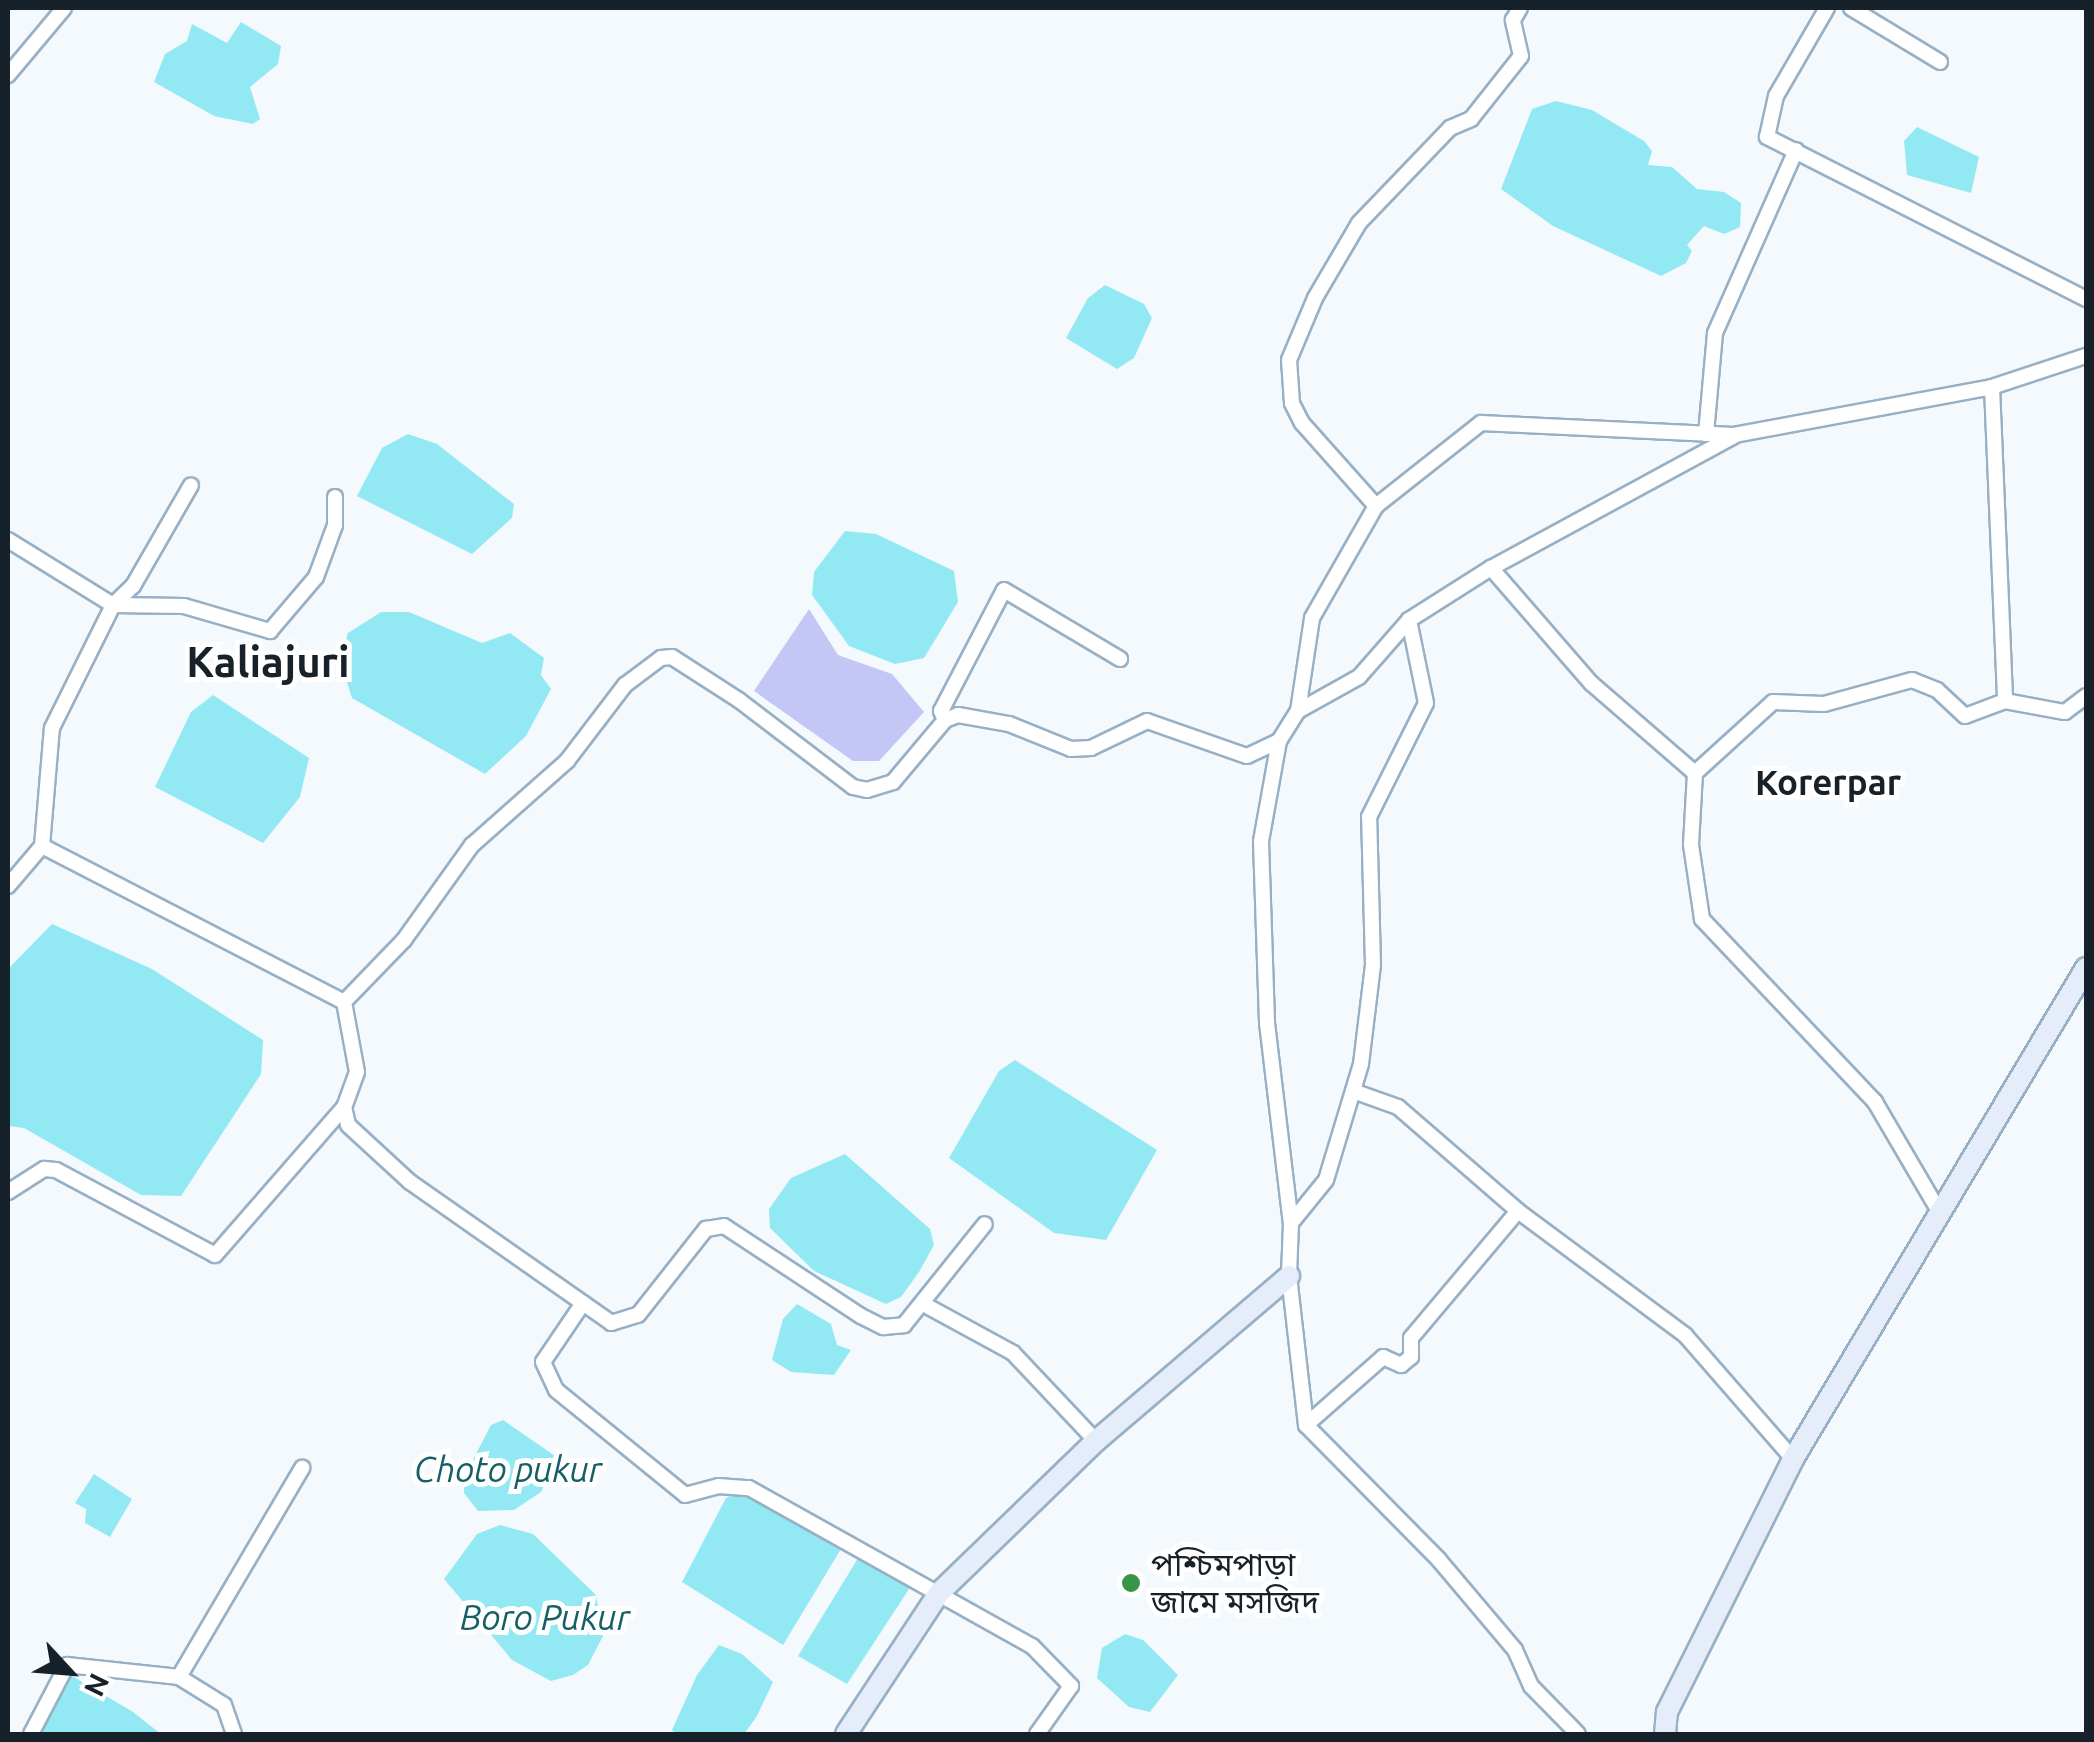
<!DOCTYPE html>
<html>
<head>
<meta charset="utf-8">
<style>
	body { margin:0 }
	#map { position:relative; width:2094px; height:1742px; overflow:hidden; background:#f3f9fd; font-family:Ubuntu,"Noto Sans Bengali",sans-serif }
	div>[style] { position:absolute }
	.green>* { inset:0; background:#c4c7f6 }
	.water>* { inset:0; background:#93e9f3 }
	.roads { filter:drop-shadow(2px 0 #97b0c5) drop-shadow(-2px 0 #97b0c5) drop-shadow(0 2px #97b0c5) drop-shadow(0 -2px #97b0c5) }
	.street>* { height:14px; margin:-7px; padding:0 7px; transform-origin:7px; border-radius:7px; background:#fff }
	.secondary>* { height:20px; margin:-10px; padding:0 10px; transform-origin:10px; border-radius:10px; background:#e6edfa }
	.dots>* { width:28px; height:28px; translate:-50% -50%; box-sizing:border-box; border:5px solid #fff; border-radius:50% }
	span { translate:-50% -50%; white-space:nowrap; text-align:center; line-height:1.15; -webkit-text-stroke:10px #fff; paint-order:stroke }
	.poi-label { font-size:32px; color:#172129 }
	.left { translate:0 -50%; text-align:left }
	.neighbourhood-label { font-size:35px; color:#172129; font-weight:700 }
	.water-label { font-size:35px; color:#165f66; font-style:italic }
	.district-label { font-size:42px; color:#172129; font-weight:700 }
	.frame { position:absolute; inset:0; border:10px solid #172129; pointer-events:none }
	.north { position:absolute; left:20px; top:1622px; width:100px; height:100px; -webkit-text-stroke:8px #fff; paint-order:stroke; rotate:116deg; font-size:28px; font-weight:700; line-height:40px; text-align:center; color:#172129 }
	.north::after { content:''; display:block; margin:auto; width:35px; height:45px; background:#172129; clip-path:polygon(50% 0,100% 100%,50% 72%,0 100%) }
</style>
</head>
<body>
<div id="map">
	<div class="green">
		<div style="clip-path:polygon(809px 609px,838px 655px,892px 674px,924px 712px,879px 761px,853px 761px,754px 691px)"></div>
	</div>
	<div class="water">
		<div style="clip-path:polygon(241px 22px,281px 46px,278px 64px,250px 87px,260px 119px,253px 124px,214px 116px,154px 82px,165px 54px,187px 41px,192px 24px,227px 43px)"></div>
		<div style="clip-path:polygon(1556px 101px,1592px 110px,1644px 141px,1652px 151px,1648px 165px,1672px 167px,1697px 189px,1724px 192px,1741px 203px,1740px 227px,1724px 234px,1704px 226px,1687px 245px,1692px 251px,1686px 263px,1661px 276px,1553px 226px,1501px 189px,1532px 109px)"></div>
		<div style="clip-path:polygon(1917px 127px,1979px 157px,1971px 193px,1907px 175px,1904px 141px)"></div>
		<div style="clip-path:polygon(1105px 285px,1144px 304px,1152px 318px,1134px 358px,1117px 369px,1066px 338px,1088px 298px)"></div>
		<div style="clip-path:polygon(408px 434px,437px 444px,514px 504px,512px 518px,472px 554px,357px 496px,382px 448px)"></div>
		<div style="clip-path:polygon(845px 531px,876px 534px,954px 571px,958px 602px,924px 658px,895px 664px,849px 646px,812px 595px,814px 572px)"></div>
		<div style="clip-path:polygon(381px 612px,409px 612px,482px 643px,510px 633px,544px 658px,541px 675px,551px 689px,526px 736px,485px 774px,352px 698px,340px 661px,348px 633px)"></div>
		<div style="clip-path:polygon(213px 695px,309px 758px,300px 797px,263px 843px,155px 787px,191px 712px)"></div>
		<div style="clip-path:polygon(52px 924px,152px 969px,263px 1040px,261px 1074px,181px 1196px,141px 1195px,24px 1128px,8px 1126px,8px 969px)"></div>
		<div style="clip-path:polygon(1015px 1060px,1157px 1150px,1106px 1240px,1054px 1233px,949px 1158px,999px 1071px)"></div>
		<div style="clip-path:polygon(845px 1154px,930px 1229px,934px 1245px,919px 1272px,901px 1297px,886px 1304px,814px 1271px,770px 1228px,769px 1209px,791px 1178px)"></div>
		<div style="clip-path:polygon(797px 1304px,831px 1324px,837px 1345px,851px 1350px,834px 1375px,791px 1372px,772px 1360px,783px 1319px)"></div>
		<div style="clip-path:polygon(503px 1420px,558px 1458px,541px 1492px,514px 1510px,478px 1511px,464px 1493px,464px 1477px,491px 1425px)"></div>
		<div style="clip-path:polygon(94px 1474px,132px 1499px,110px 1537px,85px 1523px,86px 1509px,75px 1503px)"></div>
		<div style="clip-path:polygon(743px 1488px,844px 1544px,783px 1645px,682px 1582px,726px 1498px)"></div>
		<div style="clip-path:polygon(500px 1525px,533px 1534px,596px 1595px,603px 1636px,588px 1665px,573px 1675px,551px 1681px,512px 1660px,444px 1579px,477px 1534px)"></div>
		<div style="clip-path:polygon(860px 1555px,907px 1578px,909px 1589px,847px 1684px,798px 1656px)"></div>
		<div style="clip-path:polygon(1125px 1634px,1143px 1640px,1178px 1675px,1150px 1712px,1129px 1707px,1097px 1678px,1102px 1648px)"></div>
		<div style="clip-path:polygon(719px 1645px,742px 1654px,773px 1682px,757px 1716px,744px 1734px,676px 1734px,672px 1730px,697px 1675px)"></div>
		<div style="clip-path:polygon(69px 1674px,133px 1712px,161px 1734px,35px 1734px)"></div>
	</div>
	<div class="roads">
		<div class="street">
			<div style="left:1827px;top:8px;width:102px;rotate:120.1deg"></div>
			<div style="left:1776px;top:96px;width:42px;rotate:102.4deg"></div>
			<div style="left:1767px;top:137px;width:358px;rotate:26.9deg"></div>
			<div style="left:1851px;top:8px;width:104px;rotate:31.2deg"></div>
			<div style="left:8px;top:75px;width:87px;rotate:-50.1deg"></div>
			<div style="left:1992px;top:387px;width:314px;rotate:87.6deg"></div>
			<div style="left:1706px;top:434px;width:101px;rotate:-84.9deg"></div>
			<div style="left:1715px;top:333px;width:200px;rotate:-66.1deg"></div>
			<div style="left:1376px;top:506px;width:111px;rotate:-131.7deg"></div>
			<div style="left:1302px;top:423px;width:22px;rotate:-117deg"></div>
			<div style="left:1292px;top:403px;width:43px;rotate:-94deg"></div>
			<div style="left:1289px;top:360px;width:67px;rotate:-67.2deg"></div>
			<div style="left:1315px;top:298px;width:87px;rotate:-59.6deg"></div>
			<div style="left:1359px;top:223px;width:132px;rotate:-46.2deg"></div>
			<div style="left:1450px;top:128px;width:23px;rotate:-23deg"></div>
			<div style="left:1471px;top:119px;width:80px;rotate:-51.6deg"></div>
			<div style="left:1521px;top:56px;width:37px;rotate:-103deg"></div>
			<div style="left:1513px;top:20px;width:14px;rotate:-60deg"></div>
			<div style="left:8px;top:540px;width:123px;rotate:31.8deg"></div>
			<div style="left:113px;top:605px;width:71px;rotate:0.8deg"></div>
			<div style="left:184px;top:606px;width:90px;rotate:16.2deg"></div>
			<div style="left:270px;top:631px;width:71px;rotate:-49.6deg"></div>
			<div style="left:316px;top:577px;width:55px;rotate:-69.9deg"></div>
			<div style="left:335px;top:525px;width:28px;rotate:-90deg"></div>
			<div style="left:1491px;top:568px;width:152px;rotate:49deg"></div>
			<div style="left:1591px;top:683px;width:138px;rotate:40.9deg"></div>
			<div style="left:1695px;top:773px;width:105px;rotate:-42.3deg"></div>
			<div style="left:1773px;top:702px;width:51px;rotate:2.2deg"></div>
			<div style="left:1824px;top:704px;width:91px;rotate:-15.3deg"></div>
			<div style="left:1912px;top:680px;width:27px;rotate:22deg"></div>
			<div style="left:1937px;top:690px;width:38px;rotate:43deg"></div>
			<div style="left:1965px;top:716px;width:43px;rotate:-20.6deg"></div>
			<div style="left:2005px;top:701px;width:61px;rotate:10.4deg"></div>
			<div style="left:2065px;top:712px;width:26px;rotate:-37deg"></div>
			<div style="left:1298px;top:711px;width:70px;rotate:-29.1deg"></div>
			<div style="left:1359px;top:677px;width:76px;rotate:-48.7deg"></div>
			<div style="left:1409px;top:620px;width:97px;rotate:-32.4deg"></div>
			<div style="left:1491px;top:568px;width:277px;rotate:-28.5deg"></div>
			<div style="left:945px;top:720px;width:10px;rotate:-114deg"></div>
			<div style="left:941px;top:711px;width:136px;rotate:-62.5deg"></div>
			<div style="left:1004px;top:590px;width:135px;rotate:30.7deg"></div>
			<div style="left:1279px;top:741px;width:102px;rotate:100.2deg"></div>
			<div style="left:1261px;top:841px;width:182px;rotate:88.1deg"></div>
			<div style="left:1267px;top:1023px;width:201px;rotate:83.2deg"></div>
			<div style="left:1291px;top:1223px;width:53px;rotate:92.2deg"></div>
			<div style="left:1289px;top:1276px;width:150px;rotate:83.5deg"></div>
			<div style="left:1306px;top:1425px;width:190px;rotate:45.4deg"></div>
			<div style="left:1439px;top:1560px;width:118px;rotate:49.8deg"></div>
			<div style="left:1515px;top:1650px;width:39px;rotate:66deg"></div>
			<div style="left:1531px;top:1686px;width:67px;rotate:45.6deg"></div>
			<div style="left:1695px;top:773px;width:72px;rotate:93.2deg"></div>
			<div style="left:1691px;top:845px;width:75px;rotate:81.5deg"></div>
			<div style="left:1702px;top:919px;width:252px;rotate:46.6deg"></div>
			<div style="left:1875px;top:1102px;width:126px;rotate:59.6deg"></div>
			<div style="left:42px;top:846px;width:340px;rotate:27.3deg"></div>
			<div style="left:344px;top:1002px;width:71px;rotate:79.5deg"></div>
			<div style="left:357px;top:1072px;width:37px;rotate:110deg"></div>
			<div style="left:344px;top:1107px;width:18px;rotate:77deg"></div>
			<div style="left:348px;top:1125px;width:84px;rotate:42.6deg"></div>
			<div style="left:410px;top:1182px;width:246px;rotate:35deg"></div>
			<div style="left:611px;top:1323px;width:28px;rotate:-17deg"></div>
			<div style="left:638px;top:1315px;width:110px;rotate:-51.7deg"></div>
			<div style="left:706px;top:1229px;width:18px;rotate:-9deg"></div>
			<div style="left:724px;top:1226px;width:164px;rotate:33.3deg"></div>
			<div style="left:861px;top:1316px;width:25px;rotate:27deg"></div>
			<div style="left:883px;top:1327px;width:21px;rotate:-5deg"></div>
			<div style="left:904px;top:1325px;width:129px;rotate:-51.3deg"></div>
			<div style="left:8px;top:886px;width:52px;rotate:-49.6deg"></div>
			<div style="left:42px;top:846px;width:118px;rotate:-85.2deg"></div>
			<div style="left:52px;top:728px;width:137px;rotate:-63.6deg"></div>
			<div style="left:113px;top:605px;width:28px;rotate:-44deg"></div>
			<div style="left:133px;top:586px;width:116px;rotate:-60.1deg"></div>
			<div style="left:344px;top:1002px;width:86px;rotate:-45.9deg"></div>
			<div style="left:404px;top:940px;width:117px;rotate:-54.4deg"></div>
			<div style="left:472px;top:845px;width:127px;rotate:-41.5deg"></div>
			<div style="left:567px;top:761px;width:96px;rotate:-52.7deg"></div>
			<div style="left:625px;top:685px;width:45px;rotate:-36.9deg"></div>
			<div style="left:661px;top:658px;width:11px;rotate:-5deg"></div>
			<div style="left:672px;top:657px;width:81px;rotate:32.9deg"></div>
			<div style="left:740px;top:701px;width:142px;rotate:37.3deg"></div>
			<div style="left:853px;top:787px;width:14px;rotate:12deg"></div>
			<div style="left:867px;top:790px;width:27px;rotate:-17deg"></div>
			<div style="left:893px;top:782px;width:81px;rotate:-50deg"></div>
			<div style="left:945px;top:720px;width:14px;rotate:-21deg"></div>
			<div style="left:958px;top:715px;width:52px;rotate:10deg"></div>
			<div style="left:1009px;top:724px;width:67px;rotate:22deg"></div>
			<div style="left:1071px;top:749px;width:20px;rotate:-3deg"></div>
			<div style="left:1091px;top:748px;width:62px;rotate:-25.7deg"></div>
			<div style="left:1147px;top:721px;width:106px;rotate:19.3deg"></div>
			<div style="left:1247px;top:756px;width:35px;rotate:-25deg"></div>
			<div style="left:1279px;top:741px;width:36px;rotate:-58deg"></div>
			<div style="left:1298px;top:711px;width:94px;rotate:-81.4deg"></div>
			<div style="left:1312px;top:618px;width:129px;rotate:-60.3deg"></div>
			<div style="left:1376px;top:506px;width:134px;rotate:-38.3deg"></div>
			<div style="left:1481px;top:423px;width:253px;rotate:2.7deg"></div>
			<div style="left:1734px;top:435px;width:262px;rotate:-10.5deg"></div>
			<div style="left:1992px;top:387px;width:99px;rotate:-18.3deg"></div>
			<div style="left:1353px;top:1091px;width:48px;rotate:19.6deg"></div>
			<div style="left:1398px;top:1107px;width:159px;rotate:40.9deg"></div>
			<div style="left:8px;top:1192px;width:43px;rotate:-32.6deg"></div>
			<div style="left:44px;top:1169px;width:12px;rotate:5deg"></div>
			<div style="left:56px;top:1170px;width:180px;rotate:28.1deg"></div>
			<div style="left:215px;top:1255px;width:196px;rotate:-48.9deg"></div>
			<div style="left:1291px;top:1223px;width:55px;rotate:-50.9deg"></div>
			<div style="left:1326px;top:1180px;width:121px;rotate:-73.2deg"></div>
			<div style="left:1361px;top:1064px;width:100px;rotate:-83.1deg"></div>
			<div style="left:1373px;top:965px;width:148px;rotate:-91.5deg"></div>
			<div style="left:1369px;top:817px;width:127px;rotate:-63.4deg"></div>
			<div style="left:1426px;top:703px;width:85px;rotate:-101.6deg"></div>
			<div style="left:583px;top:1303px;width:71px;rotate:124.1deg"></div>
			<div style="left:543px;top:1362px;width:31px;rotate:65deg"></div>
			<div style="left:556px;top:1390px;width:166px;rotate:39.1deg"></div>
			<div style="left:685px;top:1495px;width:34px;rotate:-15deg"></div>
			<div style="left:718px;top:1486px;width:31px;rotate:4deg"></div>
			<div style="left:749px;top:1488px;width:324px;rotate:29.2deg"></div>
			<div style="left:1032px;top:1646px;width:56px;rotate:45.7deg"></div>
			<div style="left:1071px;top:1686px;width:59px;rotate:125.3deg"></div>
			<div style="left:925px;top:1305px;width:100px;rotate:28.6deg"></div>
			<div style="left:1013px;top:1353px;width:121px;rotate:46.7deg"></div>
			<div style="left:1306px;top:1425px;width:103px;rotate:-41.4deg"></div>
			<div style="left:1383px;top:1357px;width:20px;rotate:24deg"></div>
			<div style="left:1401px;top:1365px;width:13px;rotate:-39deg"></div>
			<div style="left:1411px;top:1357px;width:19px;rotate:-90deg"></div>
			<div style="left:1411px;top:1338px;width:166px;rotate:-49.9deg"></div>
			<div style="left:1518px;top:1211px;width:208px;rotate:36.6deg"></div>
			<div style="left:1685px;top:1335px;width:164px;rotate:48.9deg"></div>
			<div style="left:179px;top:1677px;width:243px;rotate:-59.5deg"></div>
			<div style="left:31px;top:1734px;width:78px;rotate:-62.4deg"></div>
			<div style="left:67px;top:1665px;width:113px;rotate:6.1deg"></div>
			<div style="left:179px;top:1677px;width:53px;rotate:31.9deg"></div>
			<div style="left:224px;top:1705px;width:31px;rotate:71deg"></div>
		</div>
		<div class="secondary">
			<div style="left:846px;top:1734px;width:169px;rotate:-56.6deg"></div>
			<div style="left:939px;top:1593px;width:219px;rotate:-44.1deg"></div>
			<div style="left:1096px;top:1441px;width:254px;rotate:-40.5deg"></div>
			<div style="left:1665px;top:1734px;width:22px;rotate:-85deg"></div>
			<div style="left:1667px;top:1712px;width:283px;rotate:-63.5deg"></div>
			<div style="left:1793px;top:1459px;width:572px;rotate:-59.17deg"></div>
		</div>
	</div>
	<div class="dots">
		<div style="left:1131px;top:1583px;background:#359548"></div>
	</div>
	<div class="poi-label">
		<span class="left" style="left:1151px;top:1583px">পশ্চিমপাড়া<br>জামে মসজিদ</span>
	</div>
	<div class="neighbourhood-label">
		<span style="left:1828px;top:782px">Korerpar</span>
	</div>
	<div class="water-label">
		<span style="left:508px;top:1469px">Choto pukur</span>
		<span style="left:545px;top:1617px">Boro Pukur</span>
	</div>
	<div class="district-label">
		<span style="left:268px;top:662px">Kaliajuri</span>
	</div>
	<div class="frame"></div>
	<div class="north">N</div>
</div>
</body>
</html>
